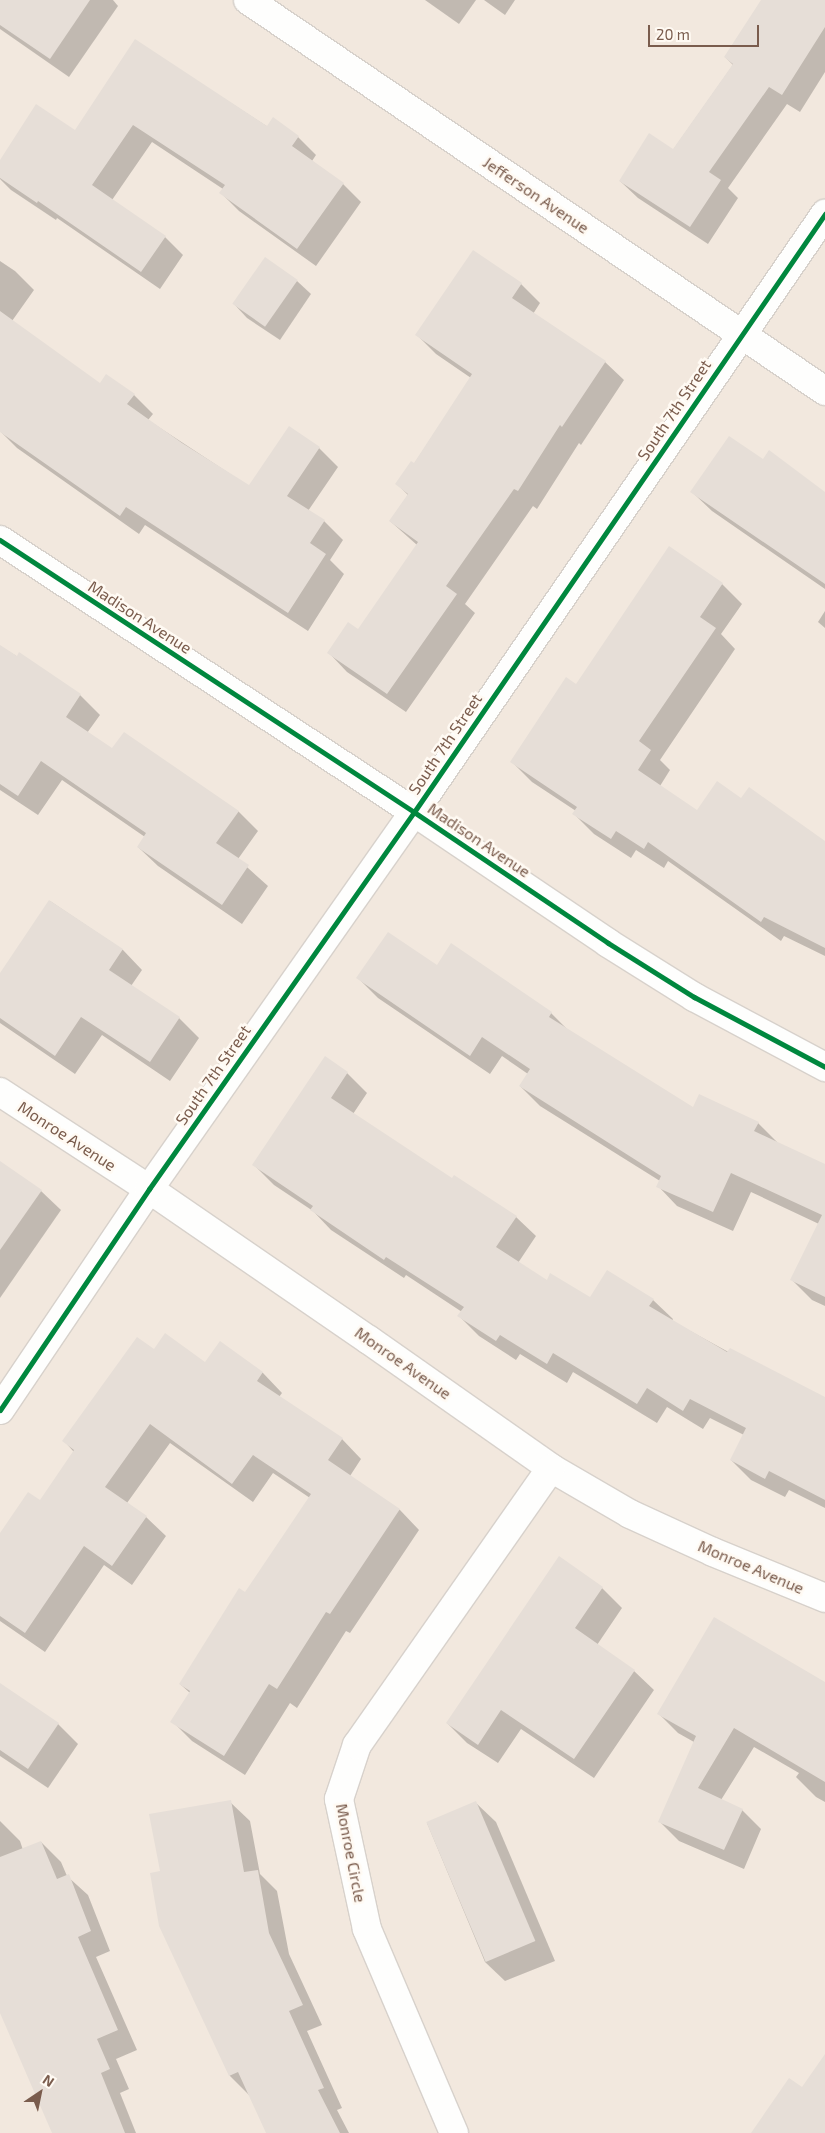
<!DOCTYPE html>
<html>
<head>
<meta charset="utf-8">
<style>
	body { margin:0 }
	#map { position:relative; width:825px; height:2133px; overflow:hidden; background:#f9f5f0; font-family:"Exo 2",sans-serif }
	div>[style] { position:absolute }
	.residential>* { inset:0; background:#f2e8de; transform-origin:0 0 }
	.shadow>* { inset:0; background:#0003 }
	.building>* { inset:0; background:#e6ded7; transform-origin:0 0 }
	.roads { filter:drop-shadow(1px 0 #d7d1cb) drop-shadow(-1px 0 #d7d1cb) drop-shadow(0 1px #d7d1cb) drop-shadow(0 -1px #d7d1cb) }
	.minor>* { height:28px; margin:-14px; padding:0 14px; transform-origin:14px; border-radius:14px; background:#fefefd }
	.cycleway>* { height:5px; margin:-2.5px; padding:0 2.5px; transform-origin:2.5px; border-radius:2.5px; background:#00873e }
	span { translate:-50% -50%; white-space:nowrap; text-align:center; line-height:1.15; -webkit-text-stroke:5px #fffaf3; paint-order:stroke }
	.street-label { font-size:16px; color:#7a5c4d }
	.north { position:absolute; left:15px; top:2068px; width:50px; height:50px; -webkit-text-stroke:4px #fffaf3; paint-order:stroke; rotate:34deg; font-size:14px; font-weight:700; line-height:20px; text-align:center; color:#7a5c4d }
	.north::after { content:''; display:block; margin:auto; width:18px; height:22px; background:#7a5c4d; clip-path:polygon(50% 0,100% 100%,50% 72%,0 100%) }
	.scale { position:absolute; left:648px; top:25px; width:111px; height:22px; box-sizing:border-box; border:2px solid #7a5c4d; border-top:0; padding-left:6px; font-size:15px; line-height:18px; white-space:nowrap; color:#7a5c4d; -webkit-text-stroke:4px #fffaf3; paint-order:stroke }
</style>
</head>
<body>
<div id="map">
	<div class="residential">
		<div style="left:0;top:0;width:825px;height:2133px"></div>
	</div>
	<div class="shadow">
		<div style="clip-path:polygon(0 0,113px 0,118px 6px,69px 77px,0 29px)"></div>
		<div style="clip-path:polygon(425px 0,476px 0,459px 24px)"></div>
		<div style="clip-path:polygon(484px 0,515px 0,505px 15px)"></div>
		<div style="clip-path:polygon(762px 0,825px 0,825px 72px,800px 112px,787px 104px,728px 188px,738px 198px,708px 244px,638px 198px,620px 181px,673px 150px,733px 65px,725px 57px)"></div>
		<div style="clip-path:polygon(135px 41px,268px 127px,298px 137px,316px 155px,312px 161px,343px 184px,361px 202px,316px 266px,239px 211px,221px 193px,223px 189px,152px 142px,112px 200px,165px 237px,183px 255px,160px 289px,57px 218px,56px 220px,11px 190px,0 179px,0 162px,76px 132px)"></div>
		<div style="clip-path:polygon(0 261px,15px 271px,34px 290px,12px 321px,100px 385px,134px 395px,153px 414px,148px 420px,250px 487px,319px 448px,338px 467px,308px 511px,324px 521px,343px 540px,330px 560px,344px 574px,308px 631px,145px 525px,139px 534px,17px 448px,0 431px)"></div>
		<div style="clip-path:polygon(297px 281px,311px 294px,280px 340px,247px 318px,234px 304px)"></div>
		<div style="clip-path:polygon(521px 284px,540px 303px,533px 314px,605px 362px,624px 380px,581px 445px,579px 443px,537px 509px,533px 506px,465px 604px,475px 613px,406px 712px,347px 672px,329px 653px,358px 631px,417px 545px,390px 521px,408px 495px,397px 484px,414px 464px,471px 378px,436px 354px,417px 335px)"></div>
		<div style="clip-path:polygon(769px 451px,825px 494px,825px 589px,712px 511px,692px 492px,763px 461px)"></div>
		<div style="clip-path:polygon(722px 584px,742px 604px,721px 634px,735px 649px,660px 760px,670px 770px,660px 786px,697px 812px,741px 800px,825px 842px,825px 956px,784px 936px,781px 941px,668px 861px,664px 868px,636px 850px,631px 858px,594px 834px,574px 814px,576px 811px,532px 782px,512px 762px,576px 686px)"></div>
		<div style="clip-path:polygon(825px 611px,825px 628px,818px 622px)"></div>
		<div style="clip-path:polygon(0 646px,80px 695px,100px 715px,87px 733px,113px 750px,238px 811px,258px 831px,238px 859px,268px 886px,242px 924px,158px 866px,138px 847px,145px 837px,62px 780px,38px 815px,0 790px)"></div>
		<div style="clip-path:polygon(50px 901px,123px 950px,142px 970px,131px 986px,179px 1018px,199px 1038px,170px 1081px,102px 1035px,75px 1074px,0 1023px,0 975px)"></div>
		<div style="clip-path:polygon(437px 966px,551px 1013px,568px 1030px,693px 1108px,758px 1123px,778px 1143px,825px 1165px,825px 1306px,812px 1300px,792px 1280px,819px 1224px,751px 1192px,733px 1231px,677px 1206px,658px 1186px,660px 1181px,540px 1106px,520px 1086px,528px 1074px,502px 1056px,490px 1074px,378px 998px,358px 978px)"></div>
		<div style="clip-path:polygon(347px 1073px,367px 1093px,353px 1114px,452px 1180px,516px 1217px,536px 1236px,518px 1263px,547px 1281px,591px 1299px,653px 1300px,673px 1319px,672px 1321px,825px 1405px,825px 1508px,789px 1490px,785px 1497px,751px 1480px,731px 1460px,744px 1435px,710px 1418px,703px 1429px,667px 1407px,657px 1423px,573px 1372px,567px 1383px,520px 1354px,516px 1360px,479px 1336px,459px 1316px,462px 1312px,406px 1275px,404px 1278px,331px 1230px,313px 1211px,274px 1185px,254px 1165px)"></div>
		<div style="clip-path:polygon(0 1162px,41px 1191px,61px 1210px,0 1298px)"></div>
		<div style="clip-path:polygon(220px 1343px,263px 1373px,282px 1393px,279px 1397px,342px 1439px,361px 1459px,350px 1476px,400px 1510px,419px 1530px,350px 1633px,346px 1631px,297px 1708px,290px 1703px,245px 1775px,192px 1741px,172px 1721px,190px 1693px,180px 1684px,246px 1594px,310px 1498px,273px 1473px,253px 1502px,170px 1443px,127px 1503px,146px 1517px,166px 1536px,132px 1585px,104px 1565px,45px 1652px,0 1621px,0 1535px,40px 1502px,74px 1452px,64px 1441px,154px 1351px,205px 1364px)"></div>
		<div style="clip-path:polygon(602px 1588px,622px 1608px,597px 1645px,634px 1671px,654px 1690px,594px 1778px,521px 1729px,498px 1763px,467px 1743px,447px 1723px)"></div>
		<div style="clip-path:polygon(0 1685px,58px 1724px,78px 1744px,48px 1788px,0 1756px)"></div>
		<div style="clip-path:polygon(825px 1703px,825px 1802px,816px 1797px,796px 1777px,799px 1773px,754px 1747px,721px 1800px,742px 1810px,761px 1829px,744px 1869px,679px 1841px,660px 1822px,694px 1742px,678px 1733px,659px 1714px)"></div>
		<div style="clip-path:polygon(230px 1802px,250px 1821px,260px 1874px,277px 1891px,289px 1954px,322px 2025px,307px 2031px,342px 2108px,337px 2110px,349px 2133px,267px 2133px,250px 2096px,230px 2076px,160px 1925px,161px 1872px)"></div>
		<div style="clip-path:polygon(476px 1803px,496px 1822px,555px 1961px,505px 1981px,485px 1962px,427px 1823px)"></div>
		<div style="clip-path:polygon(0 1821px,20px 1841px,23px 1850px,41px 1842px,61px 1862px,67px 1876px,88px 1895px,110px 1951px,96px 1957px,137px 2050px,116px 2059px,129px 2089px,120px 2093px,136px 2133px,53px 2133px,0 2010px)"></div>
	</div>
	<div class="building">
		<div style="clip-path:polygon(0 0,90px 0,50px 59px,0 25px)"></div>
		<div style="clip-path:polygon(761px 0,825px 0,825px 27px,782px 95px,769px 87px,709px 172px,721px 180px,690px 227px,619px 181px,649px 133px,673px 149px,733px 64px,724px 57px)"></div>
		<div style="clip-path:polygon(135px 39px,267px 126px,273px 117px,299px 136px,292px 146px,344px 183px,297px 249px,219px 193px,225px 185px,133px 125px,92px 185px,166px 236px,141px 272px,38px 201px,37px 203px,0 178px,0 160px,36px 104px,75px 130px)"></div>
		<div style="clip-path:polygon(473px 250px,522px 283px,512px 298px,606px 361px,562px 427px,560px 425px,518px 491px,514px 489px,446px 586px,457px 594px,387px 694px,327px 653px,348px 622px,358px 629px,418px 542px,389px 521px,408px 494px,395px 484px,411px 461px,414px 463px,472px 374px,415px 335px)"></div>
		<div style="left:265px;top:257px;width:40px;height:57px;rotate:35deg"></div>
		<div style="clip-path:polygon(0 311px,100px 383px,106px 374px,135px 394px,127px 404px,182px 443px,249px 485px,289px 426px,320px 447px,287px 496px,325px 520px,310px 543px,326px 554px,288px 613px,126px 507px,120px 516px,0 432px)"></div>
		<div style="clip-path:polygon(729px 436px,763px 459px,769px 450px,825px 492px,825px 584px,690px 492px)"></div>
		<div style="clip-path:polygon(669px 546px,723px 583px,700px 617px,716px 628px,639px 741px,651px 750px,638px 770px,697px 810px,717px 781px,741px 798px,749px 787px,825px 841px,825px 948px,764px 917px,761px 922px,648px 842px,644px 849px,616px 831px,611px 839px,572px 814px,577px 807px,510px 762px,566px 677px,576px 684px)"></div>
		<div style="clip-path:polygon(0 645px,17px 656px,19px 652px,81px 694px,66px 717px,112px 748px,124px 732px,239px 811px,216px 843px,249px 865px,222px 905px,137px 847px,146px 833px,41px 761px,18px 796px,0 784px)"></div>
		<div style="clip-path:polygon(49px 900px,123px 949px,109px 970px,180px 1017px,150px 1062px,81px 1017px,55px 1056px,0 1018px,0 973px)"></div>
		<div style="clip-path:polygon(388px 932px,437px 965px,451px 943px,552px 1012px,549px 1017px,693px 1107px,699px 1094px,759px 1122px,754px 1131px,825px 1164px,825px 1297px,790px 1280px,822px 1215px,731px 1173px,713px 1212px,656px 1187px,661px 1176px,519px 1086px,530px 1069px,482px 1037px,470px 1056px,356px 978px)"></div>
		<div style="clip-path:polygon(325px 1056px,348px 1072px,331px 1098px,452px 1178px,454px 1175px,517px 1216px,496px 1247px,547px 1280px,550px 1273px,590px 1297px,607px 1270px,654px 1299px,649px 1306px,727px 1352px,730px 1348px,825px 1397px,825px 1500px,769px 1471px,765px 1479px,730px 1460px,746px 1428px,690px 1399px,683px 1411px,647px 1388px,637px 1404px,553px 1353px,547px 1364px,500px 1335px,496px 1341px,457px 1316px,464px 1307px,386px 1257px,384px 1260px,310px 1210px,313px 1206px,252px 1165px)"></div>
		<div style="clip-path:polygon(0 1161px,42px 1190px,0 1250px)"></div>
		<div style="clip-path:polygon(165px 1333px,205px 1362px,220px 1341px,263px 1372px,257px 1381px,343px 1438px,328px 1460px,400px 1509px,330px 1614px,326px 1612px,277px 1689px,269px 1684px,224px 1756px,170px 1722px,190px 1691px,179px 1684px,239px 1588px,245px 1592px,311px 1494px,253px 1455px,232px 1484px,150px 1424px,105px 1487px,147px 1516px,112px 1566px,84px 1546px,25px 1633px,0 1616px,0 1533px,28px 1492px,40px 1500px,74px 1450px,62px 1441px,137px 1337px,154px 1349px)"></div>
		<div style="clip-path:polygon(559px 1556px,603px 1587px,575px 1628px,635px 1670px,574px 1759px,501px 1710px,478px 1745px,446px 1723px)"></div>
		<div style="clip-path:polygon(714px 1617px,825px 1682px,825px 1782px,734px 1728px,698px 1788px,743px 1809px,724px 1850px,658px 1822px,696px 1736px,657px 1714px)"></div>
		<div style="clip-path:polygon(0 1683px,59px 1723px,28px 1769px,0 1750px)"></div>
		<div style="clip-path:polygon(231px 1800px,244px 1872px,258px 1870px,269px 1933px,303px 2005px,289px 2011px,324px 2088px,318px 2090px,340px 2133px,266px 2133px,238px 2072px,229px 2076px,159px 1926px,150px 1873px,160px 1871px,149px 1814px)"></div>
		<div style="left:476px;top:1801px;width:152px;height:54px;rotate:67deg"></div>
		<div style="clip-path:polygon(41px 1841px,57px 1879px,69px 1874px,91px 1931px,78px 1937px,118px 2030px,97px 2039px,110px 2069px,101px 2073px,125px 2133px,52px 2133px,0 2013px,0 1857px)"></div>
		<div style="clip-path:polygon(825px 2054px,825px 2133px,751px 2133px,789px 2078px,802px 2087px)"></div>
	</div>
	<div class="roads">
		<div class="minor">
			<div style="left:248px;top:0;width:697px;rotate:34.12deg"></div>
			<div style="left:0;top:540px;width:495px;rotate:33.3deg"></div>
			<div style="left:414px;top:812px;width:234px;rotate:34deg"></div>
			<div style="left:608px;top:943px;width:102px;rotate:32.1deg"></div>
			<div style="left:694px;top:997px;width:149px;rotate:28.1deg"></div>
			<div style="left:0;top:1092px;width:178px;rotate:33.1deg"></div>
			<div style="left:149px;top:1189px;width:267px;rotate:34.5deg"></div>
			<div style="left:369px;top:1340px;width:223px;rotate:35.1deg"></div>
			<div style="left:551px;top:1468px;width:91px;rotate:30.2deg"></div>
			<div style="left:630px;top:1514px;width:91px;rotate:24.6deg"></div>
			<div style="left:713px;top:1552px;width:121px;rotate:22.3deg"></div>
			<div style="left:0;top:1410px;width:267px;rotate:-56deg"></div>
			<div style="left:149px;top:1189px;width:461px;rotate:-54.9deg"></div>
			<div style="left:414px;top:812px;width:726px;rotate:-55.5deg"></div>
			<div style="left:454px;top:2133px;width:222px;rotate:-113.1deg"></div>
			<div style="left:367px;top:1929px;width:133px;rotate:-102.2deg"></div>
			<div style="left:339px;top:1799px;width:57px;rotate:-71.6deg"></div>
			<div style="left:357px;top:1745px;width:338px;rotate:-55deg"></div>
		</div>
	</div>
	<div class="cycleway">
		<div style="left:0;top:540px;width:495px;rotate:33.3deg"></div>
		<div style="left:414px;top:812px;width:234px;rotate:34deg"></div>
		<div style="left:608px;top:943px;width:102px;rotate:32.1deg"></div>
		<div style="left:694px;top:997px;width:149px;rotate:28.1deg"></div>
		<div style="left:0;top:1410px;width:267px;rotate:-56deg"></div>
		<div style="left:149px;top:1189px;width:461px;rotate:-54.9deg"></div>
		<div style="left:414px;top:812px;width:726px;rotate:-55.5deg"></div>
	</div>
	<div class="street-label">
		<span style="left:536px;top:195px;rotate:34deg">Jefferson Avenue</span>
		<span style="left:674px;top:410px;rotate:-56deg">South 7th Street</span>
		<span style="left:140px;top:617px;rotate:33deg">Madison Avenue</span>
		<span style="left:445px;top:744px;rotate:-56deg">South 7th Street</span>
		<span style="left:479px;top:840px;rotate:34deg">Madison Avenue</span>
		<span style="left:213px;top:1075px;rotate:-55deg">South 7th Street</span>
		<span style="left:67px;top:1136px;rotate:33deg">Monroe Avenue</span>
		<span style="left:403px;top:1363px;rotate:35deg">Monroe Avenue</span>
		<span style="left:751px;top:1567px;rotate:23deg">Monroe Avenue</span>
		<span style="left:351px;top:1853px;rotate:79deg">Monroe Circle</span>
	</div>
	<div class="north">N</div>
	<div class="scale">20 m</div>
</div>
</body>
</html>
